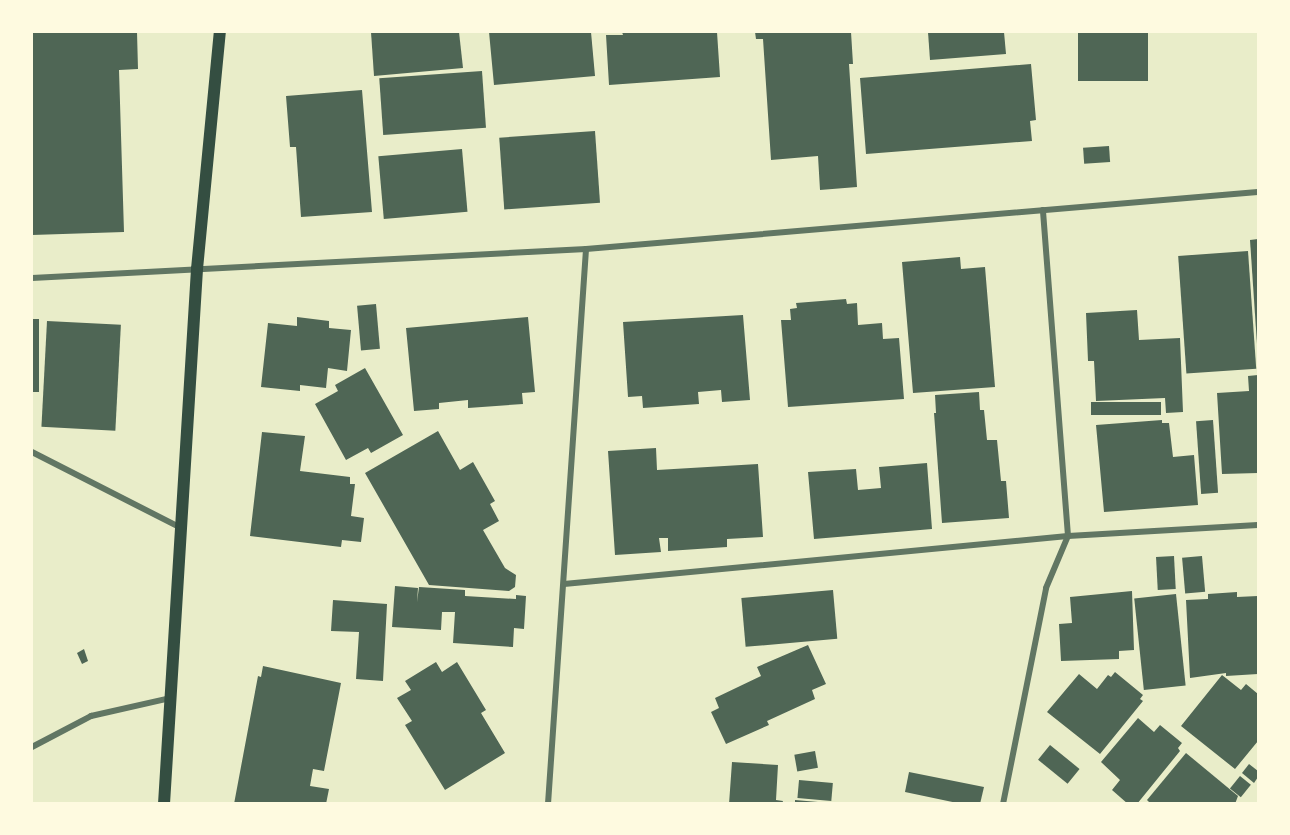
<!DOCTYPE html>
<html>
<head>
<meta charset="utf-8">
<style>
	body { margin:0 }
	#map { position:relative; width:1290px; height:835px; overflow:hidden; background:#e9edc9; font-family:"Libre Baskerville",serif }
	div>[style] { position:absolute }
	.building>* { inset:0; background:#4f6655; transform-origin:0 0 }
	.minor>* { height:6px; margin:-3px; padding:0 3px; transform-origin:3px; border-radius:3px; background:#617663 }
	.secondary>* { height:12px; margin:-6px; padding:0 6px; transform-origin:6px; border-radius:6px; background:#344e41 }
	span { translate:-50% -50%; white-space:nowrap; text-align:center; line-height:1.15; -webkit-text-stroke:4.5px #fefae0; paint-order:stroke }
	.frame { position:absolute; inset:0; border:33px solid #fefae0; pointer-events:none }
</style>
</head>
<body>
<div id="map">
	<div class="building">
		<div style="clip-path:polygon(32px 32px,137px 32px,138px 69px,119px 70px,124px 232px,32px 235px)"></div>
		<div style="clip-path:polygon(459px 32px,463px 68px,374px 76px,371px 32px)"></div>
		<div style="clip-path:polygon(489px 32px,591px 32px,595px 76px,494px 85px)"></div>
		<div style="clip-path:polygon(622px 32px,717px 32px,720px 77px,609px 85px,606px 35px,623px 35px)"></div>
		<div style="clip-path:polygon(755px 32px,851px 32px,853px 64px,849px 64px,857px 187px,820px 190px,818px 156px,771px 160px,763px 39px,756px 39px)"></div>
		<div style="clip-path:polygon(928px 32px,1004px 32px,1006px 54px,930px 60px)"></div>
		<div style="left:1078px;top:32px;width:70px;height:49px"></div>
		<div style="clip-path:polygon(1031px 64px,1036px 120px,1030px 121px,1032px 141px,866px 154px,860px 78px)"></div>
		<div style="left:482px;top:71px;width:57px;height:103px;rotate:86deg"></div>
		<div style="clip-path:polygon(362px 90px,372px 212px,301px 217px,296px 147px,290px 147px,286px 96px)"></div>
		<div style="left:595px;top:131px;width:72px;height:96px;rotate:86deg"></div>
		<div style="left:1109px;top:146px;width:16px;height:26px;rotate:86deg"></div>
		<div style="left:462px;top:149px;width:63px;height:84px;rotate:85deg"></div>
		<div style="clip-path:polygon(1258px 239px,1258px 344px,1257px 344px,1250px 240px)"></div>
		<div style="left:1248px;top:251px;width:118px;height:70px;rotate:86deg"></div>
		<div style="clip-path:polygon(960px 257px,961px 269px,985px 267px,995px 387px,913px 393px,902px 262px)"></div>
		<div style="clip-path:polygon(846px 299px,847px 304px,857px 303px,858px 325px,882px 323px,883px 339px,899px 338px,904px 399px,788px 407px,781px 320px,791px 320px,790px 309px,797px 308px,796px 303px)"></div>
		<div style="left:376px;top:304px;width:45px;height:19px;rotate:85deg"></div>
		<div style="clip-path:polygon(1137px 310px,1139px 340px,1180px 338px,1183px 412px,1166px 413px,1165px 398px,1096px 401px,1094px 361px,1088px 361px,1086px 313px)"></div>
		<div style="clip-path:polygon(743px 315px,750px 400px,722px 402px,721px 390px,698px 392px,699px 404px,643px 408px,642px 396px,628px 397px,623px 322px)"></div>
		<div style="clip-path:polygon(297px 317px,329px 321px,329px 328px,351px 330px,347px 371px,328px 368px,326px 388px,300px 385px,300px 391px,261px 387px,268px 323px,297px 326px)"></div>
		<div style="clip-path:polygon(528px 317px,535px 392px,522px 393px,523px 404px,468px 408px,468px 400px,439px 403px,439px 409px,414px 411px,406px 328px)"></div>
		<div style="left:32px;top:319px;width:7px;height:73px"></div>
		<div style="left:47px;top:321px;width:74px;height:106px;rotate:3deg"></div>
		<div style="clip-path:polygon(365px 368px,403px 435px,371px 453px,368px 448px,346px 460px,315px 404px,338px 391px,335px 385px)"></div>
		<div style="clip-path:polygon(1258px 375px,1258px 473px,1222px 474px,1217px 393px,1249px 391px,1248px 376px)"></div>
		<div style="clip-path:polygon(979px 392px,980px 410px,984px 410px,987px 440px,997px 440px,1001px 481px,1006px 481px,1009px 518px,942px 523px,934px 413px,936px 413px,935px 395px)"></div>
		<div style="left:1161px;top:402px;width:13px;height:70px;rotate:90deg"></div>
		<div style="clip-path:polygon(1162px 420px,1162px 423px,1169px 423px,1173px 457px,1194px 455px,1198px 505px,1104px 512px,1096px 425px)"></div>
		<div style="left:1213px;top:420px;width:73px;height:17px;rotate:86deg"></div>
		<div style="clip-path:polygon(438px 431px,460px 470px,473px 462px,495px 501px,490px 504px,499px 521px,483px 530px,505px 568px,516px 575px,515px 587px,509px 591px,429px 585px,365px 473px)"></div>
		<div style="clip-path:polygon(262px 432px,305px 436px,300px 471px,350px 477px,350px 484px,355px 484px,351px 516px,364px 518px,361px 542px,342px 540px,341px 547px,250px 536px)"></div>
		<div style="clip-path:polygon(656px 448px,657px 470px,758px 464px,763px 537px,727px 539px,727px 547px,668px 551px,668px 538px,659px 538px,661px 552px,615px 555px,608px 451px)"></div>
		<div style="clip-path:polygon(927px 463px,932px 529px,814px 539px,808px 472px,856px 469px,858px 490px,881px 488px,879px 467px)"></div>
		<div style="left:1174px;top:556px;width:33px;height:18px;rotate:87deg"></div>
		<div style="left:1202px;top:556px;width:36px;height:20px;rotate:85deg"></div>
		<div style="clip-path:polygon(395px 586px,418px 588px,417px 602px,419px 587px,465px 590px,465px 596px,516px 599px,516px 595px,526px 596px,524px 629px,514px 628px,513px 647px,453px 643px,455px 612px,442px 612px,441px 630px,392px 627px)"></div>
		<div style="left:833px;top:590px;width:49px;height:92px;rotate:85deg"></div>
		<div style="clip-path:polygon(1132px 591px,1134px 650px,1119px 651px,1119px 659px,1061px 661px,1059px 624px,1072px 623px,1070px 597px)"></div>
		<div style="clip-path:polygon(1237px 592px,1237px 597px,1258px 596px,1258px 674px,1226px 676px,1226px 673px,1190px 678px,1186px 600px,1208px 599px,1208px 594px)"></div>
		<div style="left:1176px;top:594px;width:92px;height:42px;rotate:84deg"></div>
		<div style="clip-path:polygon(333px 600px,387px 604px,383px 681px,356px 679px,359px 632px,331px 631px)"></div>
		<div style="clip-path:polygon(808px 645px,826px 684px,812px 690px,815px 699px,767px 721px,769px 725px,726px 744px,711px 712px,719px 708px,715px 698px,761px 676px,757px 667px)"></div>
		<div style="clip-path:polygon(84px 649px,88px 661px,82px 664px,77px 653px)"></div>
		<div style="clip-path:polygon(436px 662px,442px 672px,457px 662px,486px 710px,481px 713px,505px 753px,445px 790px,405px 725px,412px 721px,397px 698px,411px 690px,405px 681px)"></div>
		<div style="clip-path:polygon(263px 666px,341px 683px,324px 771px,313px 769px,310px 786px,329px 789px,326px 804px,234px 804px,258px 676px,261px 677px)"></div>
		<div style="clip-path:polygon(1115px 672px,1143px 695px,1140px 699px,1143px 701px,1100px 754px,1047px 712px,1079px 674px,1097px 689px,1108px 675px,1111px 677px)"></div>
		<div style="clip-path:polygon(1222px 675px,1241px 690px,1246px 684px,1258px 694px,1258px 741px,1235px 769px,1181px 726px)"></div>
		<div style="clip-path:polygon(1138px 718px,1154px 732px,1160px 725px,1182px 743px,1178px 748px,1180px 751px,1137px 804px,1128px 804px,1112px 790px,1120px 780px,1101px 762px)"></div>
		<div style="left:1050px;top:745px;width:38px;height:19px;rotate:39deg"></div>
		<div style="left:815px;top:751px;width:17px;height:21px;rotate:80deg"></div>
		<div style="clip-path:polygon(1186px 753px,1238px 796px,1235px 804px,1151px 804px,1147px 800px)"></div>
		<div style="clip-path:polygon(732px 762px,778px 765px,776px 800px,783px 801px,782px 804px,729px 804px)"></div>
		<div style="clip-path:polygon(1249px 764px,1258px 771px,1258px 777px,1254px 783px,1242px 773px)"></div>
		<div style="clip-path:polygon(909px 772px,984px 787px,980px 804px,962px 804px,905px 792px)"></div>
		<div style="left:1240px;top:776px;width:14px;height:16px;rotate:39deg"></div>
		<div style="left:799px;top:780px;width:34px;height:18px;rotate:5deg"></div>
		<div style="clip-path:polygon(795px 800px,818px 802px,818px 804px,795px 804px)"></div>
	</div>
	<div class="minor">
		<div style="left:32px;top:278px;width:555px;rotate:-3deg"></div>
		<div style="left:586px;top:249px;width:674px;rotate:-4.85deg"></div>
		<div style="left:32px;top:452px;width:165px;rotate:27deg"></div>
		<div style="left:564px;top:584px;width:506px;rotate:-5.44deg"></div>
		<div style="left:1068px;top:536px;width:190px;rotate:-3.3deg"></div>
		<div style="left:32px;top:747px;width:67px;rotate:-27.7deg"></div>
		<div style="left:91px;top:716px;width:81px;rotate:-12.8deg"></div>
		<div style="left:548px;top:804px;width:556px;rotate:-86.08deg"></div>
		<div style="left:1003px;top:804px;width:220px;rotate:-78.7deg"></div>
		<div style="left:1046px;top:588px;width:56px;rotate:-67.1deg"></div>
		<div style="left:1068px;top:536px;width:327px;rotate:-94.4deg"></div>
	</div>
	<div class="secondary">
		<div style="left:164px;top:804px;width:536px;rotate:-86.47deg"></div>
		<div style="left:197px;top:269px;width:238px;rotate:-84.5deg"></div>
	</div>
	<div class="frame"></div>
</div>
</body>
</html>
